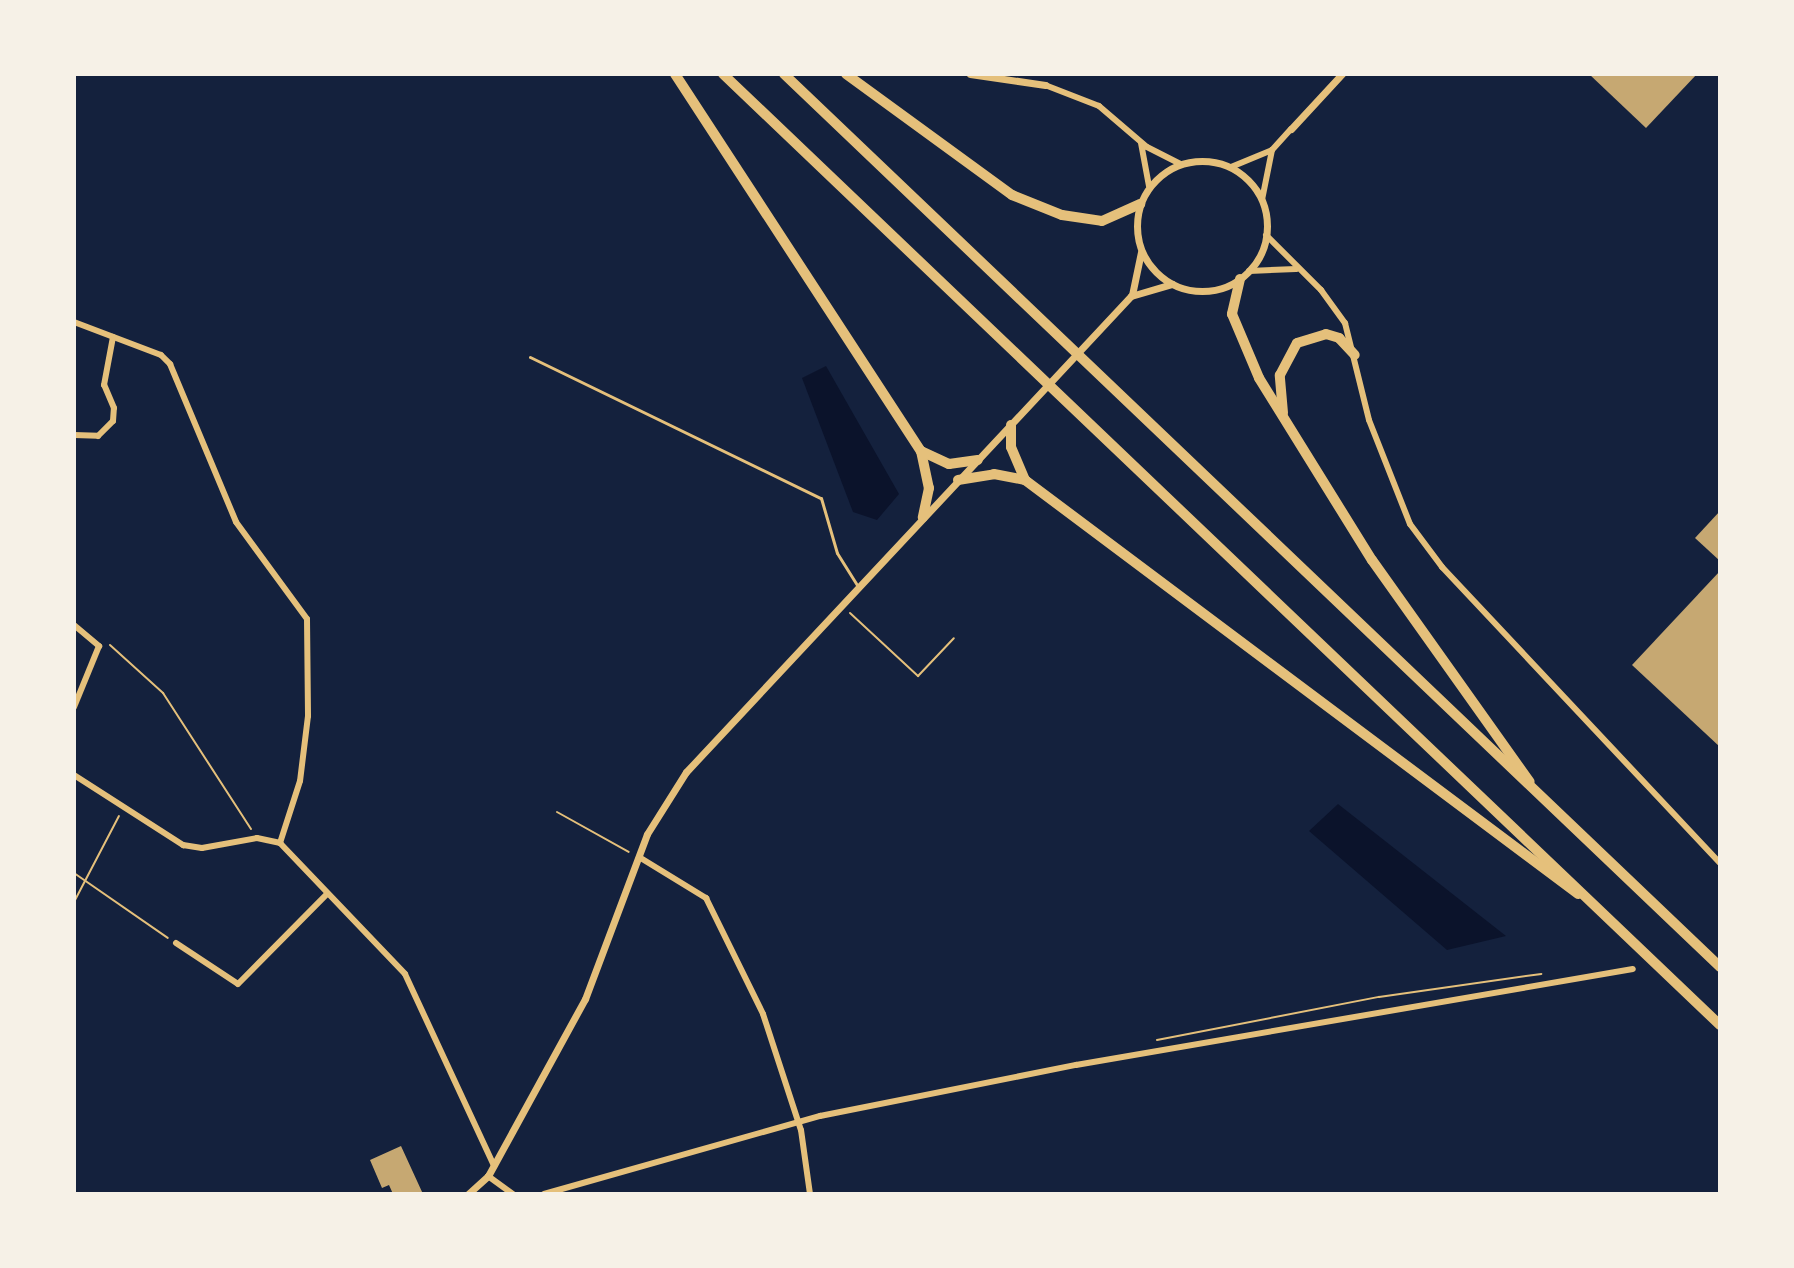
<!DOCTYPE html>
<html>
<head>
<meta charset="utf-8">
<style>
	body { margin:0 }
	#map { position:relative; width:1794px; height:1268px; overflow:hidden; background:#14213d; font-family:"Nunito Sans",sans-serif }
	div>[style] { position:absolute }
	.water>* { inset:0; background:#0b132b }
	.building>* { inset:0; background:#c6a872 }
	.path>* { height:2px; margin:-1px; padding:0 1px; transform-origin:1px; border-radius:1px; background:#e5c07b }
	.service>* { height:3px; margin:-1.5px; padding:0 1.5px; transform-origin:1.5px; border-radius:1.5px; background:#e5c07b }
	.minor>* { height:6px; margin:-3px; padding:0 3px; transform-origin:3px; border-radius:3px; background:#e5c07b }
	.tertiary>* { height:7px; margin:-3.5px; padding:0 3.5px; transform-origin:3.5px; border-radius:3.5px; background:#e5c07b }
	.tertiary>.ring { margin:-3.5px; padding:0; box-sizing:content-box; background:none; border:7px solid #e5c07b; border-radius:50% }
	.motorway>* { height:10px; margin:-5px; padding:0 5px; transform-origin:5px; border-radius:5px; background:#e5c07b }
	span { translate:-50% -50%; white-space:nowrap; text-align:center; line-height:1.15; -webkit-text-stroke:8px #f6f1e7; paint-order:stroke }
	.frame { position:absolute; inset:0; border:76px solid #f6f1e7; pointer-events:none }
</style>
</head>
<body>
<div id="map">
	<div class="water">
		<div style="clip-path:polygon(826px 366px,899px 494px,877px 520px,853px 512px,802px 378px)"></div>
		<div style="clip-path:polygon(1338px 804px,1506px 936px,1447px 950px,1309px 831px)"></div>
	</div>
	<div class="building">
		<div style="clip-path:polygon(1589px 74px,1697px 74px,1646px 128px)"></div>
		<div style="clip-path:polygon(1720px 511px,1720px 561px,1695px 538px)"></div>
		<div style="clip-path:polygon(1720px 571px,1720px 747px,1632px 665px)"></div>
		<div style="clip-path:polygon(401px 1146px,423px 1194px,393px 1194px,389px 1185px,382px 1188px,370px 1160px)"></div>
	</div>
	<div class="path">
		<div style="left:850px;top:613px;width:93px;rotate:42.8deg"></div>
		<div style="left:918px;top:676px;width:52px;rotate:-46.5deg"></div>
		<div style="left:110px;top:645px;width:72px;rotate:42.2deg"></div>
		<div style="left:163px;top:693px;width:162px;rotate:57.1deg"></div>
		<div style="left:557px;top:812px;width:82px;rotate:29.1deg"></div>
		<div style="left:74px;top:873px;width:114px;rotate:34.7deg"></div>
		<div style="left:74px;top:902px;width:97px;rotate:-62.4deg"></div>
		<div style="left:1157px;top:1040px;width:226px;rotate:-11deg"></div>
		<div style="left:1379px;top:997px;width:164px;rotate:-8.1deg"></div>
	</div>
	<div class="service">
		<div style="left:530px;top:357px;width:323px;rotate:25.9deg"></div>
		<div style="left:821px;top:498px;width:57px;rotate:73.8deg"></div>
		<div style="left:837px;top:553px;width:39px;rotate:58deg"></div>
	</div>
	<div class="minor">
		<div style="left:1045px;top:85px;width:58px;rotate:21.3deg"></div>
		<div style="left:1099px;top:106px;width:63px;rotate:40.5deg"></div>
		<div style="left:1147px;top:147px;width:37px;rotate:27deg"></div>
		<div style="left:1141px;top:143px;width:44px;rotate:79.5deg"></div>
		<div style="left:1231px;top:167px;width:44px;rotate:-22.5deg"></div>
		<div style="left:1272px;top:150px;width:28px;rotate:-48deg"></div>
		<div style="left:1262px;top:200px;width:51px;rotate:-78.7deg"></div>
		<div style="left:1266px;top:235px;width:78px;rotate:45deg"></div>
		<div style="left:1321px;top:290px;width:41px;rotate:54deg"></div>
		<div style="left:1345px;top:323px;width:100px;rotate:76.1deg"></div>
		<div style="left:1369px;top:420px;width:112px;rotate:68.5deg"></div>
		<div style="left:1410px;top:524px;width:54px;rotate:53.3deg"></div>
		<div style="left:1442px;top:567px;width:406px;rotate:46.8deg"></div>
		<div style="left:1249px;top:271px;width:47px;rotate:-2.4deg"></div>
		<div style="left:74px;top:322px;width:93px;rotate:20.8deg"></div>
		<div style="left:161px;top:355px;width:13px;rotate:45deg"></div>
		<div style="left:170px;top:364px;width:171px;rotate:67.3deg"></div>
		<div style="left:236px;top:522px;width:120px;rotate:53.8deg"></div>
		<div style="left:307px;top:619px;width:97px;rotate:89.4deg"></div>
		<div style="left:308px;top:716px;width:65px;rotate:97deg"></div>
		<div style="left:300px;top:781px;width:65px;rotate:107.9deg"></div>
		<div style="left:280px;top:843px;width:181px;rotate:46.3deg"></div>
		<div style="left:405px;top:974px;width:212px;rotate:65.1deg"></div>
		<div style="left:74px;top:435px;width:24px;rotate:2deg"></div>
		<div style="left:98px;top:436px;width:21px;rotate:-45deg"></div>
		<div style="left:113px;top:421px;width:13px;rotate:-86deg"></div>
		<div style="left:114px;top:408px;width:25px;rotate:-113deg"></div>
		<div style="left:104px;top:385px;width:49px;rotate:-79.4deg"></div>
		<div style="left:74px;top:625px;width:33px;rotate:40deg"></div>
		<div style="left:99px;top:646px;width:66px;rotate:112.3deg"></div>
		<div style="left:74px;top:775px;width:130px;rotate:32.7deg"></div>
		<div style="left:183px;top:845px;width:19px;rotate:9deg"></div>
		<div style="left:202px;top:848px;width:56px;rotate:-10.3deg"></div>
		<div style="left:257px;top:838px;width:24px;rotate:12deg"></div>
		<div style="left:639px;top:857px;width:79px;rotate:31.5deg"></div>
		<div style="left:706px;top:898px;width:129px;rotate:63.8deg"></div>
		<div style="left:763px;top:1014px;width:122px;rotate:71.9deg"></div>
		<div style="left:801px;top:1130px;width:65px;rotate:82deg"></div>
		<div style="left:176px;top:943px;width:74px;rotate:33.5deg"></div>
		<div style="left:238px;top:984px;width:127px;rotate:-45.3deg"></div>
		<div style="left:488px;top:1176px;width:31px;rotate:36deg"></div>
		<div style="left:544px;top:1194px;width:287px;rotate:-15.8deg"></div>
		<div style="left:820px;top:1116px;width:261px;rotate:-11.3deg"></div>
		<div style="left:1076px;top:1065px;width:565px;rotate:-9.78deg"></div>
	</div>
	<div class="tertiary">
		<div style="left:970px;top:74px;width:76px;rotate:8.3deg"></div>
		<div style="left:1291px;top:129px;width:75px;rotate:-47.2deg"></div>
		<div class="ring" style="left:1137px;top:161px;width:123px;height:123px"></div>
		<div style="left:1132px;top:295px;width:44px;rotate:-78.2deg"></div>
		<div style="left:468px;top:1194px;width:27px;rotate:-42deg"></div>
		<div style="left:488px;top:1176px;width:202px;rotate:-61.3deg"></div>
		<div style="left:585px;top:999px;width:176px;rotate:-69.4deg"></div>
		<div style="left:647px;top:834px;width:73px;rotate:-57.8deg"></div>
		<div style="left:686px;top:772px;width:652px;rotate:-46.93deg"></div>
		<div style="left:1131px;top:296px;width:43px;rotate:-16.3deg"></div>
	</div>
	<div class="motorway">
		<div style="left:675px;top:74px;width:450px;rotate:56.9deg"></div>
		<div style="left:921px;top:451px;width:38px;rotate:78deg"></div>
		<div style="left:929px;top:488px;width:30px;rotate:102deg"></div>
		<div style="left:723px;top:74px;width:1378px;rotate:43.65deg"></div>
		<div style="left:784px;top:74px;width:1294px;rotate:43.65deg"></div>
		<div style="left:846px;top:74px;width:205px;rotate:36.1deg"></div>
		<div style="left:1012px;top:195px;width:54px;rotate:21.8deg"></div>
		<div style="left:1062px;top:215px;width:40px;rotate:8.5deg"></div>
		<div style="left:1102px;top:221px;width:42px;rotate:-24.1deg"></div>
		<div style="left:1240px;top:279px;width:36px;rotate:103deg"></div>
		<div style="left:1232px;top:314px;width:69px;rotate:67.1deg"></div>
		<div style="left:1259px;top:378px;width:214px;rotate:58.2deg"></div>
		<div style="left:1372px;top:560px;width:272px;rotate:54.6deg"></div>
		<div style="left:1283px;top:413px;width:38px;rotate:-95deg"></div>
		<div style="left:1280px;top:375px;width:36px;rotate:-62deg"></div>
		<div style="left:1297px;top:343px;width:30px;rotate:-17deg"></div>
		<div style="left:1326px;top:334px;width:14px;rotate:17deg"></div>
		<div style="left:1339px;top:338px;width:23px;rotate:47deg"></div>
		<div style="left:1011px;top:425px;width:22px;rotate:90deg"></div>
		<div style="left:1011px;top:447px;width:36px;rotate:67deg"></div>
		<div style="left:921px;top:451px;width:31px;rotate:25deg"></div>
		<div style="left:949px;top:464px;width:29px;rotate:-8deg"></div>
		<div style="left:958px;top:480px;width:36px;rotate:-9deg"></div>
		<div style="left:994px;top:474px;width:32px;rotate:11deg"></div>
		<div style="left:1025px;top:480px;width:691px;rotate:36.82deg"></div>
	</div>
	<div class="frame"></div>
</div>
</body>
</html>
